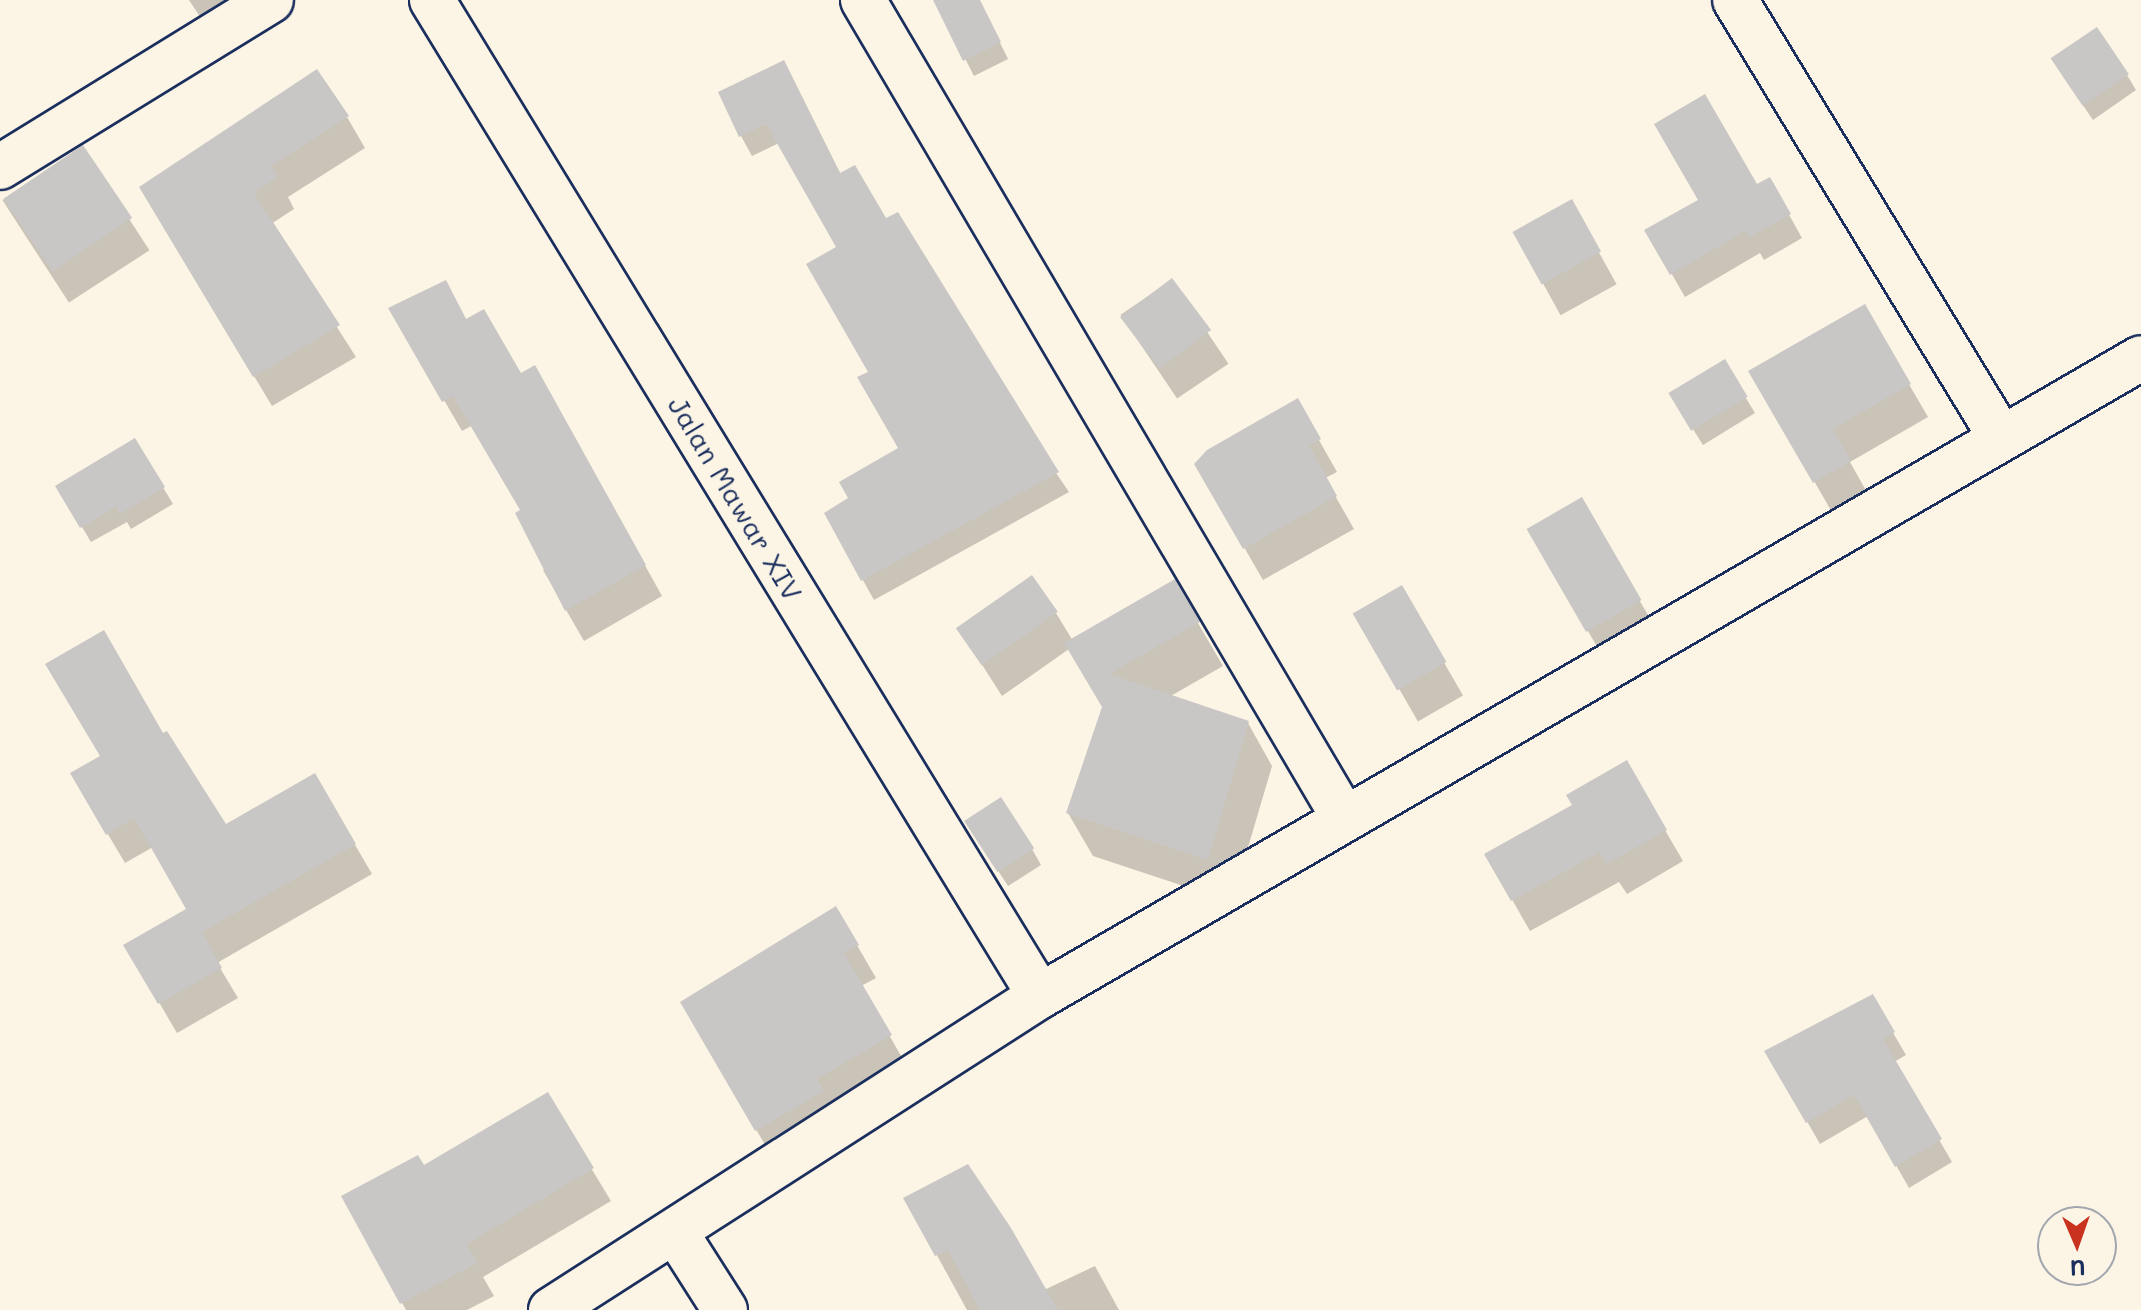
<!DOCTYPE html>
<html>
<head>
<meta charset="utf-8">
<style>
	body { margin:0 }
	#map { position:relative; width:2141px; height:1310px; overflow:hidden; background:#fcf5e5; font-family:Mali,sans-serif }
	div>[style] { position:absolute }
	.shadow>* { inset:0; background:#0003; transform-origin:0 0 }
	.building>* { inset:0; background:#c8c7c6; transform-origin:0 0 }
	.roads { filter:drop-shadow(2px 0 #1b2f5e) drop-shadow(-2px 0 #1b2f5e) drop-shadow(0 2px #1b2f5e) drop-shadow(0 -2px #1b2f5e) }
	.minor>* { height:44px; margin:-22px; padding:0 22px; transform-origin:22px; border-radius:22px; background:#fcf5e5 }
	span { translate:-50% -50%; white-space:nowrap; text-align:center; line-height:1.15; -webkit-text-stroke:7px #fcf5e5; paint-order:stroke }
	.street-label { font-size:28px; color:#1b2f5e }
	.north { position:absolute; left:2037px; top:1206px; width:80px; height:80px; box-sizing:border-box; background:#fcf5e5; border:2px solid #a2a6af; border-radius:50%; rotate:178deg; font-size:22px; font-weight:700; line-height:32px; text-align:center; color:#1b2f5e }
	.north::after { content:''; display:block; margin:auto; width:28px; height:36px; background:#c8321e; clip-path:polygon(50% 0,100% 100%,50% 72%,0 100%) }
</style>
</head>
<body>
<div id="map">
	<div class="shadow">
		<div style="clip-path:polygon(189px 0,252px 0,206px 26px)"></div>
		<div style="clip-path:polygon(935px 0,979px 0,1008px 59px,974px 76px)"></div>
		<div style="clip-path:polygon(784px 62px,841px 175px,885px 221px,1069px 492px,874px 600px,826px 514px,851px 499px,901px 448px,870px 372px,838px 248px,779px 143px,752px 156px,741px 136px)"></div>
		<div style="clip-path:polygon(2062px 75px,2127px 75px,2136px 90px,2093px 120px)"></div>
		<div style="clip-path:polygon(347px 117px,365px 148px,288px 197px,294px 209px,271px 224px,356px 357px,272px 406px,159px 218px)"></div>
		<div style="left:83px;top:148px;width:122px;height:96px;rotate:57deg"></div>
		<div style="clip-path:polygon(1769px 179px,1802px 238px,1764px 260px,1760px 253px,1685px 297px,1647px 231px)"></div>
		<div style="left:1571px;top:202px;width:94px;height:64px;rotate:61deg"></div>
		<div style="left:1172px;top:280px;width:101px;height:62px;rotate:56deg"></div>
		<div style="clip-path:polygon(446px 282px,467px 321px,520px 376px,552px 398px,662px 596px,584px 641px,543px 570px,548px 567px,522px 511px,473px 425px,462px 431px,391px 309px)"></div>
		<div style="clip-path:polygon(1864px 307px,1928px 417px,1850px 462px,1868px 494px,1833px 514px,1751px 371px)"></div>
		<div style="clip-path:polygon(1724px 362px,1755px 413px,1703px 445px,1681px 410px)"></div>
		<div style="clip-path:polygon(1297px 401px,1337px 472px,1325px 478px,1354px 529px,1263px 580px,1196px 464px)"></div>
		<div style="clip-path:polygon(135px 441px,173px 504px,131px 529px,127px 522px,91px 542px,58px 487px)"></div>
		<div style="left:1581px;top:499px;width:155px;height:60px;rotate:60deg"></div>
		<div style="clip-path:polygon(1174px 582px,1223px 666px,1169px 697px,1248px 723px,1272px 766px,1232px 902px,1093px 856px,1068px 813px,1103px 707px,1069px 649px,1002px 696px,958px 627px,1056px 613px,1073px 641px)"></div>
		<div style="left:1401px;top:588px;width:124px;height:52px;rotate:60deg"></div>
		<div style="clip-path:polygon(162px 736px,226px 827px,315px 776px,372px 874px,217px 963px,238px 998px,177px 1033px,126px 946px,189px 910px,153px 847px,125px 863px,90px 804px)"></div>
		<div style="clip-path:polygon(1626px 763px,1683px 861px,1627px 894px,1619px 882px,1530px 931px,1486px 854px,1575px 806px)"></div>
		<div style="clip-path:polygon(976px 837px,1032px 849px,1041px 865px,1008px 886px)"></div>
		<div style="clip-path:polygon(836px 909px,876px 978px,861px 986px,908px 1068px,775px 1162px,683px 1003px)"></div>
		<div style="clip-path:polygon(1872px 997px,1906px 1055px,1894px 1062px,1952px 1162px,1909px 1188px,1868px 1116px,1820px 1144px,1767px 1052px)"></div>
		<div style="clip-path:polygon(547px 1095px,611px 1201px,483px 1277px,494px 1296px,467px 1310px,406px 1310px,344px 1197px,423px 1168px)"></div>
		<div style="clip-path:polygon(906px 1199px,1044px 1290px,1095px 1266px,1119px 1310px,967px 1310px)"></div>
	</div>
	<div class="building">
		<div style="clip-path:polygon(933px 0,980px 0,1001px 42px,963px 61px)"></div>
		<div style="left:2097px;top:27px;width:57px;height:56px;rotate:56deg"></div>
		<div style="clip-path:polygon(784px 60px,840px 173px,855px 165px,886px 218px,898px 212px,1059px 472px,861px 581px,824px 513px,848px 498px,839px 482px,898px 448px,857px 377px,868px 372px,806px 264px,836px 247px,766px 124px,739px 137px,718px 92px)"></div>
		<div style="clip-path:polygon(317px 69px,349px 116px,271px 166px,278px 177px,254px 193px,340px 325px,253px 377px,139px 187px)"></div>
		<div style="clip-path:polygon(1705px 94px,1757px 184px,1770px 177px,1791px 214px,1749px 238px,1745px 231px,1670px 275px,1644px 230px,1698px 200px,1654px 124px)"></div>
		<div style="left:83px;top:145px;width:88px;height:96px;rotate:56deg"></div>
		<div style="left:1572px;top:199px;width:60px;height:68px;rotate:61deg"></div>
		<div style="left:1172px;top:278px;width:65px;height:65px;rotate:53deg"></div>
		<div style="clip-path:polygon(446px 280px,466px 319px,484px 309px,521px 373px,535px 365px,646px 565px,565px 611px,515px 513px,520px 510px,453px 396px,442px 402px,388px 308px)"></div>
		<div style="clip-path:polygon(1865px 304px,1911px 384px,1833px 429px,1851px 461px,1813px 483px,1748px 371px)"></div>
		<div style="left:1725px;top:359px;width:44px;height:66px;rotate:59deg"></div>
		<div style="clip-path:polygon(1298px 398px,1321px 439px,1309px 445px,1337px 496px,1243px 549px,1194px 464px,1207px 450px)"></div>
		<div style="clip-path:polygon(135px 438px,165px 487px,120px 514px,116px 507px,80px 528px,55px 486px)"></div>
		<div style="left:1582px;top:497px;width:119px;height:64px;rotate:60deg"></div>
		<div style="left:1032px;top:575px;width:45px;height:93px;rotate:55deg"></div>
		<div style="clip-path:polygon(1175px 579px,1200px 622px,1109px 674px,1249px 721px,1208px 860px,1066px 813px,1102px 707px,1064px 643px)"></div>
		<div style="left:1402px;top:585px;width:89px;height:57px;rotate:60deg"></div>
		<div style="clip-path:polygon(104px 630px,163px 733px,167px 731px,226px 824px,315px 773px,356px 844px,202px 932px,222px 968px,158px 1004px,123px 945px,186px 909px,134px 818px,106px 835px,70px 773px,100px 756px,45px 664px)"></div>
		<div style="clip-path:polygon(1627px 760px,1667px 830px,1607px 864px,1600px 852px,1511px 901px,1484px 854px,1572px 805px,1566px 795px)"></div>
		<div style="left:1001px;top:797px;width:61px;height:44px;rotate:57deg"></div>
		<div style="clip-path:polygon(836px 906px,859px 945px,844px 953px,892px 1035px,817px 1079px,824px 1091px,755px 1131px,680px 1002px)"></div>
		<div style="clip-path:polygon(1873px 994px,1895px 1032px,1883px 1039px,1942px 1139px,1895px 1167px,1854px 1095px,1806px 1123px,1764px 1051px)"></div>
		<div style="clip-path:polygon(548px 1092px,594px 1168px,467px 1244px,477px 1263px,400px 1304px,341px 1196px,418px 1155px,424px 1165px)"></div>
		<div style="clip-path:polygon(968px 1164px,1011px 1228px,1058px 1310px,980px 1310px,948px 1250px,935px 1256px,903px 1198px)"></div>
	</div>
	<div class="roads">
		<div class="minor">
			<div style="left:432px;top:0;width:1167px;rotate:58.6deg"></div>
			<div style="left:863px;top:0;width:949px;rotate:59.54deg"></div>
			<div style="left:1735px;top:0;width:510px;rotate:58.71deg"></div>
			<div style="left:0;top:167px;width:318px;rotate:-31.6deg"></div>
			<div style="left:676px;top:1233px;width:91px;rotate:57.5deg"></div>
			<div style="left:551px;top:1310px;width:581px;rotate:-32.71deg"></div>
			<div style="left:1040px;top:996px;width:1272px;rotate:-30.09deg"></div>
		</div>
	</div>
	<div class="street-label">
		<span style="left:736px;top:498px;rotate:59deg">Jalan Mawar XIV</span>
	</div>
	<div class="north">U</div>
</div>
</body>
</html>
